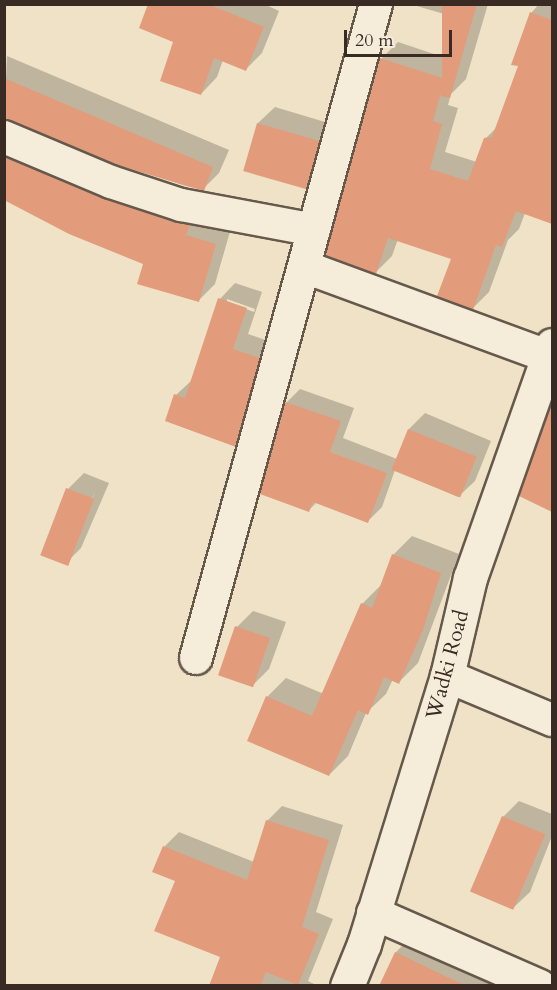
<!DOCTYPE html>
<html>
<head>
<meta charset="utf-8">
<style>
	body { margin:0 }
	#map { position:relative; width:557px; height:990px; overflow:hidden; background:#efe2c6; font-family:Cardo,serif }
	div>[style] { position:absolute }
	.shadow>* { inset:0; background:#0003 }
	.building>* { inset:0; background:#e39c7b; transform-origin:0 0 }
	.roads { filter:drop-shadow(2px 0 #66594c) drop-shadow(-2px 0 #66594c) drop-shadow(0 2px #66594c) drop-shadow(0 -2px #66594c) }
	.minor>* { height:32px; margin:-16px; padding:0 16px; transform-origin:16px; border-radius:16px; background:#f5ecda }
	.tertiary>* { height:33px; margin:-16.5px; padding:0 16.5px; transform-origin:16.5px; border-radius:16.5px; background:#f5ecda }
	span { translate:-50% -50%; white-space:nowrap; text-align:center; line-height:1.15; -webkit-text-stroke:4.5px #f5ecda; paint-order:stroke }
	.street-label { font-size:21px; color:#392b24 }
	.frame { position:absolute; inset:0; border:6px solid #392b24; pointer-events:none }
	.scale { position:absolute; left:344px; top:30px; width:108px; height:27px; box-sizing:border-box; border:3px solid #392b24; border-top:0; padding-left:8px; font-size:18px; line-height:21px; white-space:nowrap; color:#392b24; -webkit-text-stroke:4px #f5ecda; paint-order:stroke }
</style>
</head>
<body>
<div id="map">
	<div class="shadow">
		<div style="clip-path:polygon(150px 4px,264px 4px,279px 11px,262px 53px,246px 69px,223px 60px,217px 77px,201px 94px,175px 41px)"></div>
		<div style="clip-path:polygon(410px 4px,488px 4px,466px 79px,451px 94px,448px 105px,458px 108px,445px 152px,477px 162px,485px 139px,498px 126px,520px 65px,513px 63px,532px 12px,539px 4px,552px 4px,552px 217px,548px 221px,525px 213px,519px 229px,508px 240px,489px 292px,473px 308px,453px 258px,398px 239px,392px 256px,376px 272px,381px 59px,398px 42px,443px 57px,444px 14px)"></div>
		<div style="clip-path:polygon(7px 56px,229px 150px,219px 173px,203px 189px,186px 186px,118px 164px,11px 119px,4px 120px)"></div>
		<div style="clip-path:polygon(275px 107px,335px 125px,322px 172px,306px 188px,244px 170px,258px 123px)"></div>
		<div style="clip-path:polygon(4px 126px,231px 228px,215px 284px,199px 300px,145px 263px,4px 198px)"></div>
		<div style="clip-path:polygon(evenodd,235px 283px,262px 292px,248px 334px,274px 343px,250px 430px,235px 445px,176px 395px,192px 380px,220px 299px,235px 283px,227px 299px,255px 309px,254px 312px,227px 302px,227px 299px)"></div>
		<div style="clip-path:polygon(300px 389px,354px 408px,343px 438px,397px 459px,409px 429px,425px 413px,491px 441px,475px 481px,458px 497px,395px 470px,382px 507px,368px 521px,317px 502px,309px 510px,286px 403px)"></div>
		<div style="clip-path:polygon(552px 405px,552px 510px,521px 495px)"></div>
		<div style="clip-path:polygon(evenodd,84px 473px,109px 483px,81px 548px,65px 564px,68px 489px,84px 473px,95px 492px,75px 547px,71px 547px,95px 492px)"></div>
		<div style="clip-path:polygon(412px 536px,459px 554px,418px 663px,399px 682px,393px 679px,386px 694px,366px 713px,348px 756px,329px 775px,267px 697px,286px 678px,324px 694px,362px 604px,381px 585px,393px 555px)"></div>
		<div style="clip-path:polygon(253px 611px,286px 622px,269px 669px,253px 685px,237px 627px)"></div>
		<div style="clip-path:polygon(519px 801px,552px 814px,552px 836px,530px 892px,513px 908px,503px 817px)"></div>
		<div style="clip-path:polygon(282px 806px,343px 825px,316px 912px,333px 919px,308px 981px,318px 986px,209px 986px,222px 957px,177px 880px,164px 847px,179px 832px,254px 862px,267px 821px)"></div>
		<div style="clip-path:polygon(412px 936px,515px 986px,381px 986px,396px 952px)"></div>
	</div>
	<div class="building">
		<div style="clip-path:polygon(148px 4px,208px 4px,264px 27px,246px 71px,214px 58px,201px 95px,160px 81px,173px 42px,139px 28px)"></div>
		<div style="clip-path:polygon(442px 4px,477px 4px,450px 98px,441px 96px,441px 93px,433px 121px,442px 124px,430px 169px,468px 181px,484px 138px,492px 137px,518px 66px,511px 65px,530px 12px,552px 20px,552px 224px,516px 211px,502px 247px,496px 245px,473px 310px,437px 296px,451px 259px,388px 238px,376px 274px,325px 255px,380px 58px,442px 78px)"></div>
		<div style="clip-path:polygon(4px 78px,213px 167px,204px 191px,117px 165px,4px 119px)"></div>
		<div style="left:257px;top:123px;width:66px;height:50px;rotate:16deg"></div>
		<div style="clip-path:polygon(4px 157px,104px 199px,190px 225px,186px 235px,216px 244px,199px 302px,137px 284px,143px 264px,69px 234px,4px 200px)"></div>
		<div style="clip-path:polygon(218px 298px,247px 308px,233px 349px,260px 358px,236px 447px,165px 421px,174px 394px,185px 398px)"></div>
		<div style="clip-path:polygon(552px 400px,552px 512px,519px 496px)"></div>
		<div style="clip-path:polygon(285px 402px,341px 421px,330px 452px,387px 473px,368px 523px,313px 502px,309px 512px,260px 494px)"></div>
		<div style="left:408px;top:429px;width:74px;height:44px;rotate:22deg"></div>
		<div style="left:66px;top:488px;width:30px;height:72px;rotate:21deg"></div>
		<div style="clip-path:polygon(392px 554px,441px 573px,423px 630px,399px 684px,384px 677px,368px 715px,358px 710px,329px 776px,247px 741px,266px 696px,312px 716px,361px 603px,372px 608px)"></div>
		<div style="left:235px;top:626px;width:37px;height:52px;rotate:19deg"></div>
		<div style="left:502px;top:816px;width:47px;height:82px;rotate:23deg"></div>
		<div style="clip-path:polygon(266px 820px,329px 840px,302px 927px,319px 934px,298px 985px,266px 972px,260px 986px,209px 986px,220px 957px,154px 931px,175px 881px,152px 872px,163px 846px,247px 880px)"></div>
		<div style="clip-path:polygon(395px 952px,466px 986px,379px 986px)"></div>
	</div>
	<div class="roads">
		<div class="minor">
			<div style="left:4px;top:137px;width:116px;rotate:22.8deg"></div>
			<div style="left:111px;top:182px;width:74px;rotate:18.2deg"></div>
			<div style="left:181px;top:205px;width:135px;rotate:10.6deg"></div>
			<div style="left:305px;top:267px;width:263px;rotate:20.2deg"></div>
			<div style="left:196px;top:658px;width:678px;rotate:-74.61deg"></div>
			<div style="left:447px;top:676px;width:114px;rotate:22.7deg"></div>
			<div style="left:373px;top:913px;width:182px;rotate:23.6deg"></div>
		</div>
		<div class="tertiary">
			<div style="left:347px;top:986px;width:45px;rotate:-68deg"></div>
			<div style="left:364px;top:944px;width:281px;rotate:-72.8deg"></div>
			<div style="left:447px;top:676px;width:101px;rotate:-76.8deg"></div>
			<div style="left:470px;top:578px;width:247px;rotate:-70.6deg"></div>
		</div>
	</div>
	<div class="street-label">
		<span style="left:448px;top:665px;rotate:-75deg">Wadki Road</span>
	</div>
	<div class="frame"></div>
	<div class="scale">20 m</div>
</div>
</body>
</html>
